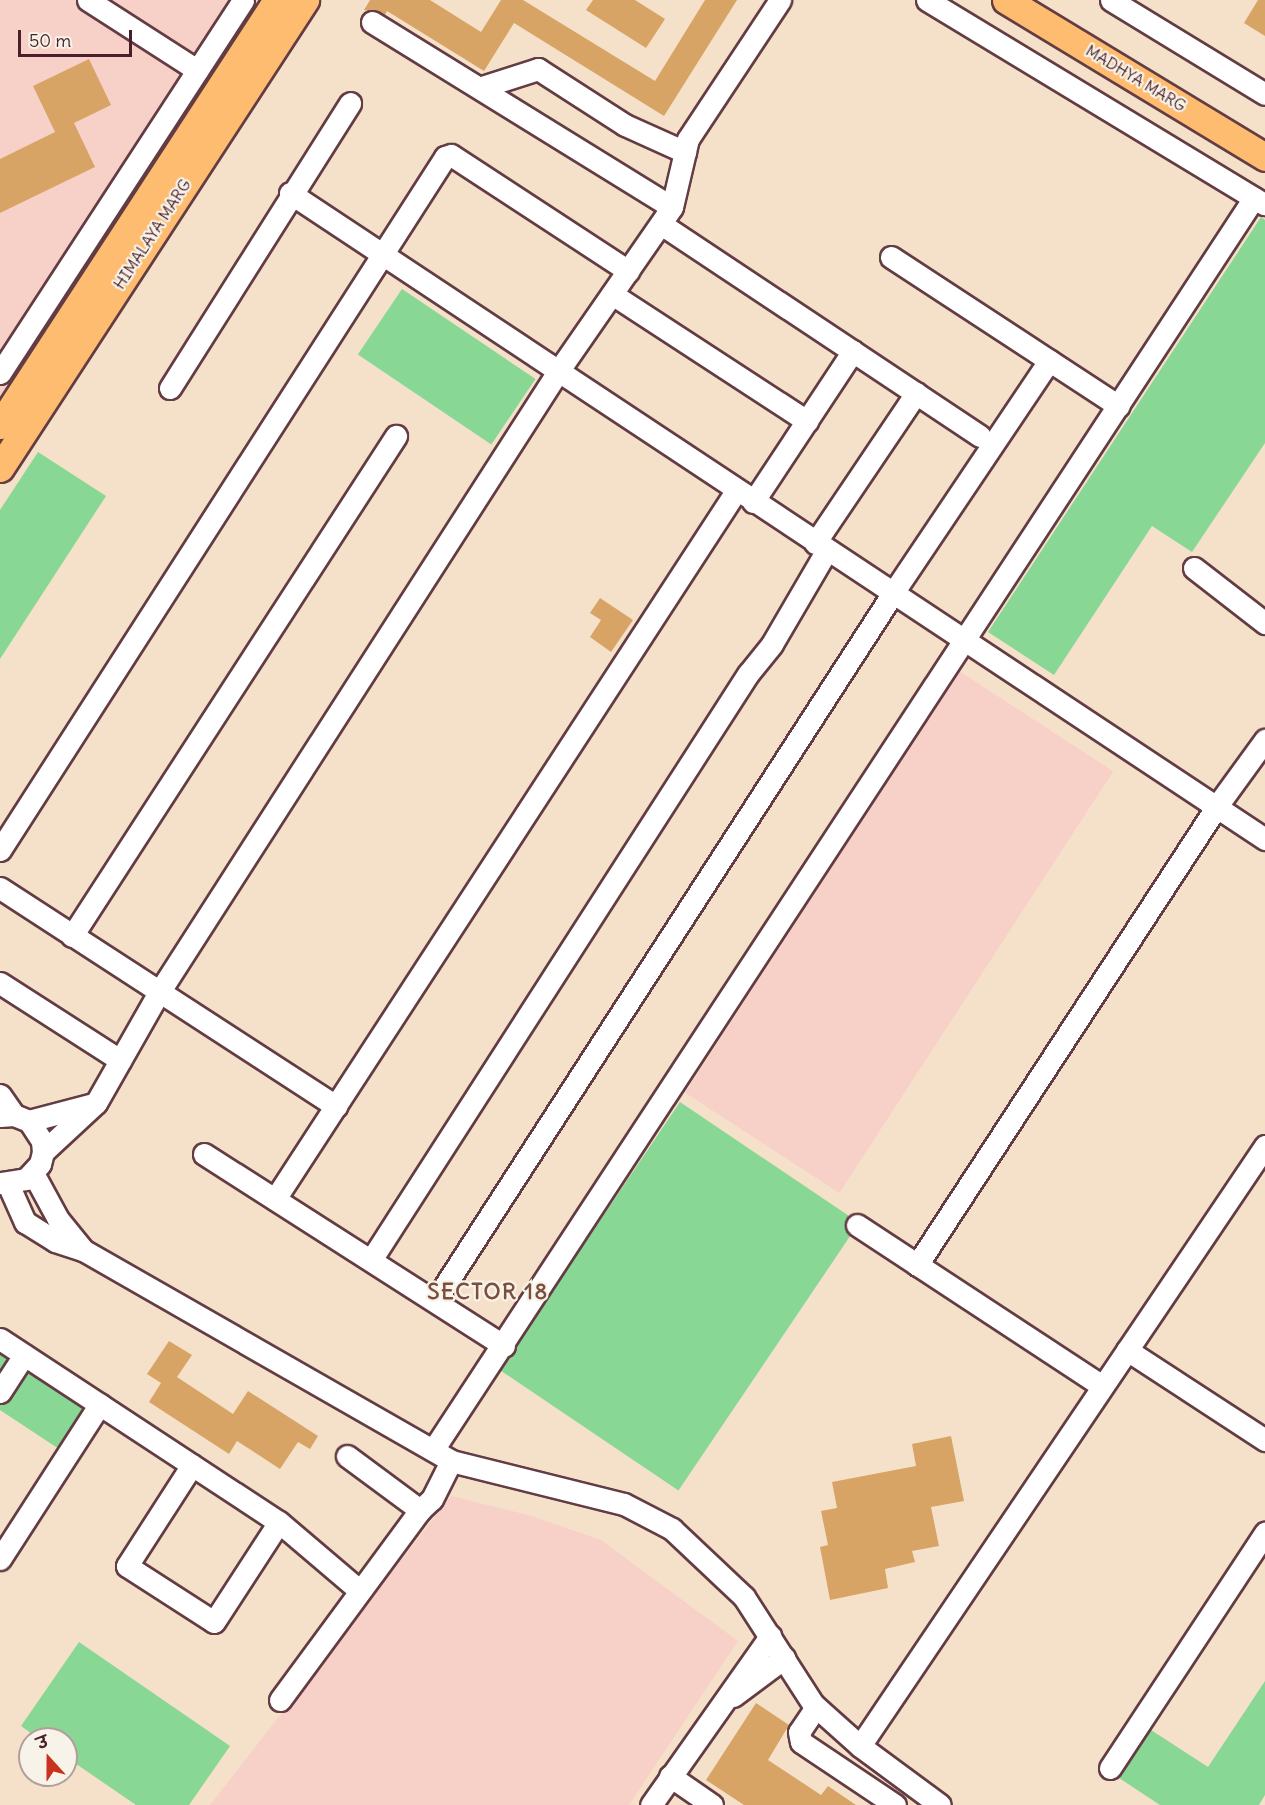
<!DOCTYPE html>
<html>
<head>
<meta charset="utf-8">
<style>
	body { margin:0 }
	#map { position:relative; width:1265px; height:1805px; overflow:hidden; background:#f5e1c9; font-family:Delius,"Playpen Sans Deva",sans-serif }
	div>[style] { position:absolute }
	.built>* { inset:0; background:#f7d1c8; transform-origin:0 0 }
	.green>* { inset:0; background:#88d795; transform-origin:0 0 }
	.building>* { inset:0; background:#d8a465 }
	.roads { filter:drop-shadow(2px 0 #643c43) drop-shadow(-2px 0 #643c43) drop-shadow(0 2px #643c43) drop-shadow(0 -2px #643c43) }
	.minor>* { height:21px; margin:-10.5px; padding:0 10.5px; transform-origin:10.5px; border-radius:10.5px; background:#fff }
	.major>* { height:27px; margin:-13.5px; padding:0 13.5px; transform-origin:13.5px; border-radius:13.5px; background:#febc70 }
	span { translate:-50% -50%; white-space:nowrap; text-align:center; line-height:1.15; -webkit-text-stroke:4.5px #f7f3e8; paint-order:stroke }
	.street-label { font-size:16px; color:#4a1f2b }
	.district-label { font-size:22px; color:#7c4e3f; font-weight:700; letter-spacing:1.5px }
	.north { position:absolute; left:18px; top:1727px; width:60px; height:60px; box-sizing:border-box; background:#f7f3e8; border:2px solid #b29e9c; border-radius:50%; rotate:339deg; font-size:16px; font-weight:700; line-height:24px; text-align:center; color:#4a1f2b }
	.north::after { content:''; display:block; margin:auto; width:21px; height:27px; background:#c8321e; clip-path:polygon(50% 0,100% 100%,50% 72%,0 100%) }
	.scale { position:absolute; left:18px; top:30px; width:114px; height:27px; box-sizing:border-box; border:3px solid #4a1f2b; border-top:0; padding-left:8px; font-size:18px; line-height:21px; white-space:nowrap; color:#4a1f2b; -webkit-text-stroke:4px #f7f3e8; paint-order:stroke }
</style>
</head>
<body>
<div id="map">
	<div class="built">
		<div style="clip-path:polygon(0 0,264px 0,0 405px)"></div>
		<div style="left:959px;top:671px;width:184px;height:503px;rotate:33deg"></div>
		<div style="clip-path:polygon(451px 1496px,532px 1516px,601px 1540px,738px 1641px,629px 1805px,210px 1805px)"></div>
	</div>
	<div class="green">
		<div style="clip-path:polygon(1261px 217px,1265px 220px,1265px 443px,1192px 552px,1152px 526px,1054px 675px,988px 632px)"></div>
		<div style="left:402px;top:289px;width:161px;height:79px;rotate:34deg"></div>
		<div style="clip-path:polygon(38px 452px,106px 496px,0 659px,0 510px)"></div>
		<div style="left:680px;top:1102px;width:216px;height:323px;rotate:34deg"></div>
		<div style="clip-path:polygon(0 1350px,87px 1407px,59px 1449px,0 1410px)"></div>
		<div style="clip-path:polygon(79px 1642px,230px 1746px,189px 1805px,136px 1805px,66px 1757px,66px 1739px,39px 1739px,21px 1726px)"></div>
		<div style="clip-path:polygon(1265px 1681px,1265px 1795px,1259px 1805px,1160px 1805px,1119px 1778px,1151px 1730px,1208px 1767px)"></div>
	</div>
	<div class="building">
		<div style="clip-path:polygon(370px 0,430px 0,481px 32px,501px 0,523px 0,655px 81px,705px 0,737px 0,664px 116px,514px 23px,484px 71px,387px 11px,385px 15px,364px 10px)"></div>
		<div style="clip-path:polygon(593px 0,635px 0,665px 19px,646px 48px,586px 10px)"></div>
		<div style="clip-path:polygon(1258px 0,1265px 0,1265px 36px,1244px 23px)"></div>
		<div style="clip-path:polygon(89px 59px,111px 105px,74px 123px,95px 167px,0 213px,0 159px,55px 132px,33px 86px)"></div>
		<div style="clip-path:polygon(600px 598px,633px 620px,611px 652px,590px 637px,601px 620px,590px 613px)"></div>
		<div style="clip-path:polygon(169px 1341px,192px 1355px,177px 1377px,233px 1414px,248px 1391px,318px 1436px,310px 1449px,298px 1442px,280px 1469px,237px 1441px,229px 1454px,149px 1402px,161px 1383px,147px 1374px)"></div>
		<div style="clip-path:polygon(951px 1436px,964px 1501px,931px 1507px,939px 1546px,912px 1551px,915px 1562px,885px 1569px,888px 1588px,830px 1600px,820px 1547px,828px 1545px,821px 1511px,837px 1508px,832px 1482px,916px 1466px,912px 1444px)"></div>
		<div style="clip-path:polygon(756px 1703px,789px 1725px,768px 1760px,821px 1795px,828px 1786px,856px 1805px,744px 1805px,706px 1780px)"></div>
	</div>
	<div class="roads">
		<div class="minor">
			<div style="left:88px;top:0;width:130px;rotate:32.7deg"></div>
			<div style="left:927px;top:0;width:394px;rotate:31.2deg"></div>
			<div style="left:1111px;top:0;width:180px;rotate:31.4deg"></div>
			<div style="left:372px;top:22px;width:352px;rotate:31.7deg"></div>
			<div style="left:482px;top:87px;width:59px;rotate:-17.8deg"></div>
			<div style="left:538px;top:69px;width:103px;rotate:32.8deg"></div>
			<div style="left:625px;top:125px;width:66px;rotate:24.2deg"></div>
			<div style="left:290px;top:193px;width:1170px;rotate:33.53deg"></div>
			<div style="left:661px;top:224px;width:383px;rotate:33.6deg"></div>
			<div style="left:891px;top:257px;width:272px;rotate:33.2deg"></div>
			<div style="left:612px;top:294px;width:233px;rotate:33.1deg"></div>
			<div style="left:0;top:373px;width:445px;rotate:-56.9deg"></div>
			<div style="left:170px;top:388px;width:337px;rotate:-57.7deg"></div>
			<div style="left:753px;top:502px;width:181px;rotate:-56.5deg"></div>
			<div style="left:815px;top:543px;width:181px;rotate:-56deg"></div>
			<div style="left:1194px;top:568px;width:90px;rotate:37.8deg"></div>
			<div style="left:0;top:850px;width:824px;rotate:-57.29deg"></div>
			<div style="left:445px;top:157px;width:6px;rotate:-18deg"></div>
			<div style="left:451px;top:155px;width:212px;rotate:33.2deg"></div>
			<div style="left:0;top:888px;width:401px;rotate:33deg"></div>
			<div style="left:72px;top:936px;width:596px;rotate:-57.06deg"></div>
			<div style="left:0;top:983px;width:143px;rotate:32.7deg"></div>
			<div style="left:0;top:1095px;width:24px;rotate:55deg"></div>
			<div style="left:0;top:1116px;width:14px;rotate:-4deg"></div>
			<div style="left:14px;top:1115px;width:16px;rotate:22deg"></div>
			<div style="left:29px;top:1121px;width:24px;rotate:57deg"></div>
			<div style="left:42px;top:1141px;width:11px;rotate:85deg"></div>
			<div style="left:43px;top:1152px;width:12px;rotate:104deg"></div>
			<div style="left:40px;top:1164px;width:21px;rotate:133deg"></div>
			<div style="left:26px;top:1179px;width:26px;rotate:171deg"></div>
			<div style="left:29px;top:1121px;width:66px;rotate:-14.9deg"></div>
			<div style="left:43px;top:1152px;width:72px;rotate:-42.8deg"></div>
			<div style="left:96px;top:1103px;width:125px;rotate:-60.4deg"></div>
			<div style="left:158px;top:994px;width:738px;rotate:-57.28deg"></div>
			<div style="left:557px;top:373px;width:202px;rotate:-55.3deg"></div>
			<div style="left:672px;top:207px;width:70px;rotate:-76.8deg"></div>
			<div style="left:688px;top:139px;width:167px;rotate:-56.5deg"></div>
			<div style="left:204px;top:1154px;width:356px;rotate:32.6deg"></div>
			<div style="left:33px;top:1173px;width:52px;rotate:61.5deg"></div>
			<div style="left:58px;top:1219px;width:40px;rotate:51deg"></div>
			<div style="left:8px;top:1184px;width:42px;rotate:65.9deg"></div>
			<div style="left:25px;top:1222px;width:36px;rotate:32deg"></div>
			<div style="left:55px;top:1241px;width:29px;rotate:18deg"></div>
			<div style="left:83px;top:1250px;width:424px;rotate:29.8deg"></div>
			<div style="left:451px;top:1461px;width:178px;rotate:14deg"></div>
			<div style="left:624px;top:1504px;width:54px;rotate:27.5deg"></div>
			<div style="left:672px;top:1529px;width:99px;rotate:43.4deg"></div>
			<div style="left:744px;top:1597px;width:127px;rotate:57.2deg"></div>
			<div style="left:813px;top:1704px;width:63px;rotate:41.8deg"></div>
			<div style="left:860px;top:1746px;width:99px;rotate:36.4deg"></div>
			<div style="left:275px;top:1199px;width:845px;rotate:-56.93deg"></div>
			<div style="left:857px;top:1225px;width:293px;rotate:33.3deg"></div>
			<div style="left:371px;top:1260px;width:697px;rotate:-57.25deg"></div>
			<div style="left:748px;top:674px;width:38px;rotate:-51deg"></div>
			<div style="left:772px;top:644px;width:109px;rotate:-59.7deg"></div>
			<div style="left:917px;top:1265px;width:548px;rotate:-56.83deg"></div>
			<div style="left:1217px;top:806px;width:82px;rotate:-54deg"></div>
			<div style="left:435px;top:1301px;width:843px;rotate:-57.1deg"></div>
			<div style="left:893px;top:593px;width:280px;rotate:-56.1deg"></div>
			<div style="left:0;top:1339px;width:334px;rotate:33.3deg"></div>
			<div style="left:279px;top:1522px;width:106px;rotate:40.4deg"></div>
			<div style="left:1127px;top:1350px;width:165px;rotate:33.1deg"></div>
			<div style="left:0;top:1392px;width:44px;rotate:-57deg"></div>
			<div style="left:433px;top:1450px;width:1497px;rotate:-56.75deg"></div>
			<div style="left:347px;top:1456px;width:91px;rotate:36.5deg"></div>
			<div style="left:192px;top:1465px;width:120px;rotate:122.8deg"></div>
			<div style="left:127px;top:1566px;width:103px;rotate:32.8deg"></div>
			<div style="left:214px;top:1622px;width:119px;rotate:-57deg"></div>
			<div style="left:0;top:1559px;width:184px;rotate:-57.2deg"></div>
			<div style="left:733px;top:1696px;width:64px;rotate:-36.7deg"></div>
			<div style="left:280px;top:1700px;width:236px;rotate:-53.6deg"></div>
			<div style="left:420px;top:1510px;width:16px;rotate:-43deg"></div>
			<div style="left:432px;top:1499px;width:42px;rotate:-63.4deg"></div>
			<div style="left:816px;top:1707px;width:30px;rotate:124deg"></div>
			<div style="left:799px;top:1732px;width:10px;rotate:79deg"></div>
			<div style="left:801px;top:1742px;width:113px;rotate:33.8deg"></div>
			<div style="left:860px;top:1746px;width:724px;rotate:-55.98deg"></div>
			<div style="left:1110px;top:1768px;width:282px;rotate:-56.6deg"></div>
			<div style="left:670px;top:1776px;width:51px;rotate:34.6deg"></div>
			<div style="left:651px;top:1805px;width:207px;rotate:-54.8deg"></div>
		</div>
		<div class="major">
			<div style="left:1006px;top:0;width:303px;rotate:31.2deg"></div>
			<div style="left:0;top:425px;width:507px;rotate:-56.91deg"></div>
			<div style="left:0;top:468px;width:559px;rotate:-56.91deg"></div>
		</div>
	</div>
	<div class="street-label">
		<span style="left:1136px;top:78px;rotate:31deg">MADHYA MARG</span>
		<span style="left:152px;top:234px;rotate:-57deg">HIMALAYA MARG</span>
	</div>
	<div class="district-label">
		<span style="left:488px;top:1292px">SECTOR 18</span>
	</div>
	<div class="north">उ</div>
	<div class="scale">50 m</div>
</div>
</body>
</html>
